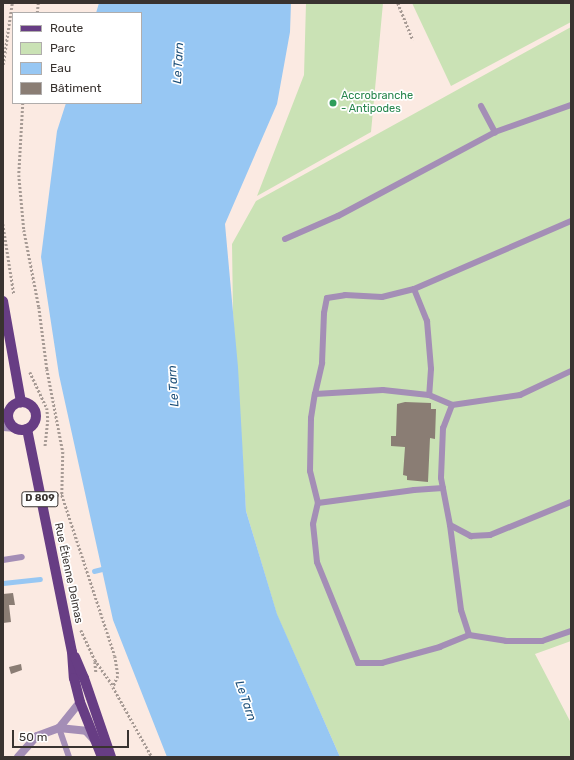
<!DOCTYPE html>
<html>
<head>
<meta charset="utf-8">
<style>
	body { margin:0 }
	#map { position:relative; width:574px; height:760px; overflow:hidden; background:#fbeae2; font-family:Rubik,sans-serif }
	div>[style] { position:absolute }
	.green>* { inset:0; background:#cae2b5 }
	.water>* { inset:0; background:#97c7f3 }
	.stream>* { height:4.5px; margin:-2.25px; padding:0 2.25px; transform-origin:2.25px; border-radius:2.25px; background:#97c7f3 }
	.building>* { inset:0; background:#8a7d74 }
	.path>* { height:2.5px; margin-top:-1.25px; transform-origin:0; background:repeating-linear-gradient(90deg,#a79b95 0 2px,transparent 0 4px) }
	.service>* { height:6px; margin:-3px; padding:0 3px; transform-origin:3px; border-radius:3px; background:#a48eb6 }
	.minor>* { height:8px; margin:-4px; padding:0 4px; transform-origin:4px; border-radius:4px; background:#a48eb6 }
	.primary>* { height:10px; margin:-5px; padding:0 5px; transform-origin:5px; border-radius:5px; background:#673d84 }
	.primary>.ring { margin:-5px; padding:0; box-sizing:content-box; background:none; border:10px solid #673d84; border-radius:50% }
	.dots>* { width:11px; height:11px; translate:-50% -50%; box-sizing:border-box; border:2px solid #fff; border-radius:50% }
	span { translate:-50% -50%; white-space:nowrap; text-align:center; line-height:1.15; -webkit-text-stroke:3.5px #fff; paint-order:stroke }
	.shield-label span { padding:1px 3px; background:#fff; border:1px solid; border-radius:3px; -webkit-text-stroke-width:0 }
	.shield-label { font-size:10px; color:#393330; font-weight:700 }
	.leisure-label { font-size:11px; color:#27864d }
	.left { translate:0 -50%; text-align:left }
	.street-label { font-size:11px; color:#393330 }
	.water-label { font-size:12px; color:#1b4e78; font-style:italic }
	.frame { position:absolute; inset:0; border:4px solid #393330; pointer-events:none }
	.legend { position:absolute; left:12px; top:12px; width:130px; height:92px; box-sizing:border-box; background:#fff; border:1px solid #b0adac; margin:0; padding:5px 7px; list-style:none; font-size:12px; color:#393330 }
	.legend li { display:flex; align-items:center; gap:8px; height:20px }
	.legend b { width:20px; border:1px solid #b0adac }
	.scale { position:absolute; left:12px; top:730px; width:117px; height:18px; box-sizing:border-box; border:2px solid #393330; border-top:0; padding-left:5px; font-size:12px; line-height:14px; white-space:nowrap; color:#393330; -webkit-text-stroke:3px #fff; paint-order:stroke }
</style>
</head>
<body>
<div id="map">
	<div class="green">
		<div style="clip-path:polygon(306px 3px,383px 3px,371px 132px,257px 196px,304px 75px)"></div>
		<div style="clip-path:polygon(412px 3px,571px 3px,571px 22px,451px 86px)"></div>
		<div style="clip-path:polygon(571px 27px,571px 641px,535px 654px,571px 723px,571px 757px,340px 757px,277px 615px,246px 511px,233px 313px,232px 244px,256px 201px)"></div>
	</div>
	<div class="water">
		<div style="clip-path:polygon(99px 3px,291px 3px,290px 32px,277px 104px,225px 224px,238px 367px,246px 511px,277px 614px,340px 757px,167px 757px,113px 620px,59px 375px,41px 257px,57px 131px,66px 103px,141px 103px,141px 13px,96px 13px)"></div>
	</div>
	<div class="stream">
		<div style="left:94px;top:571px;width:12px;rotate:-14deg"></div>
		<div style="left:3px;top:583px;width:37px;rotate:-6deg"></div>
	</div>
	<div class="building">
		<div style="clip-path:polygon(405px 402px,431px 403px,431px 409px,436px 409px,435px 439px,430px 438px,428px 482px,407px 480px,407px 476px,403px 475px,405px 447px,391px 446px,391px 436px,396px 436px,397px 404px)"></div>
		<div style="clip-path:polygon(13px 593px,15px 605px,9px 605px,11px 622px,3px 623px,3px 594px)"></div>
		<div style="clip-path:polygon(21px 664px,22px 670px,11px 674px,9px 667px)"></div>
	</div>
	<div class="path">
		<div style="left:398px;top:3px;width:40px;rotate:68deg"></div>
		<div style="left:37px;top:13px;width:10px;rotate:-84deg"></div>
		<div style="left:3px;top:65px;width:63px;rotate:-81.7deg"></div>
		<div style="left:23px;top:103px;width:72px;rotate:93.2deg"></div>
		<div style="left:19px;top:175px;width:55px;rotate:84.8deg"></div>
		<div style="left:24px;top:230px;width:78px;rotate:79deg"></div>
		<div style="left:39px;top:307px;width:63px;rotate:82.6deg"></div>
		<div style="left:47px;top:369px;width:85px;rotate:79.1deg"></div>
		<div style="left:63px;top:452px;width:43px;rotate:91.3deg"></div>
		<div style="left:62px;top:495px;width:169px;rotate:71.8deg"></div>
		<div style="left:115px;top:656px;width:20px;rotate:81deg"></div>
		<div style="left:118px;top:676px;width:12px;rotate:114deg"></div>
		<div style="left:113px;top:687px;width:80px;rotate:60.9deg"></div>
		<div style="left:3px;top:224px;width:71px;rotate:81.1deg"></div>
		<div style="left:30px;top:372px;width:40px;rotate:65deg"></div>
		<div style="left:47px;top:408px;width:12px;rotate:85deg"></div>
		<div style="left:48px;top:420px;width:27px;rotate:96deg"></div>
		<div style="left:53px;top:494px;width:9px;rotate:6deg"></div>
		<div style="left:81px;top:630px;width:33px;rotate:65deg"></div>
		<div style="left:95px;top:660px;width:32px;rotate:55deg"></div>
		<div style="left:95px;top:662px;width:10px;rotate:84deg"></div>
	</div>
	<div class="service">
		<div style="left:481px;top:106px;width:30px;rotate:62deg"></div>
		<div style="left:285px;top:239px;width:58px;rotate:-23.5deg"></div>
		<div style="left:338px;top:216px;width:178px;rotate:-28.1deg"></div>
		<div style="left:495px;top:132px;width:81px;rotate:-19.6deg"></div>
		<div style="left:414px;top:289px;width:35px;rotate:68deg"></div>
		<div style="left:427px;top:321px;width:48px;rotate:85.2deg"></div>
		<div style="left:431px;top:369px;width:26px;rotate:94deg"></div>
		<div style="left:315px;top:394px;width:32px;rotate:-77deg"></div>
		<div style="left:322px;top:363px;width:50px;rotate:-87.7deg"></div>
		<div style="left:324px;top:313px;width:15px;rotate:-79deg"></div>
		<div style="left:327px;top:298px;width:18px;rotate:-9deg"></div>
		<div style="left:345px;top:295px;width:37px;rotate:3deg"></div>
		<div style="left:382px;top:297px;width:33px;rotate:-14deg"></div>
		<div style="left:414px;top:289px;width:171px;rotate:-23.4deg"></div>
		<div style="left:452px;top:405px;width:25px;rotate:111deg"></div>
		<div style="left:443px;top:428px;width:50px;rotate:92.3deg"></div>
		<div style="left:441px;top:478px;width:48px;rotate:79.2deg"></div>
		<div style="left:450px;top:525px;width:86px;rotate:82.6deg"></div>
		<div style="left:461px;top:610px;width:26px;rotate:72deg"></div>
		<div style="left:469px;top:635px;width:31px;rotate:158deg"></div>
		<div style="left:440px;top:647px;width:60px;rotate:164.6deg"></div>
		<div style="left:382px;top:663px;width:24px;rotate:180deg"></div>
		<div style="left:358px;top:663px;width:109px;rotate:-112.1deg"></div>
		<div style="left:317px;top:562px;width:38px;rotate:-96deg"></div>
		<div style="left:313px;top:524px;width:22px;rotate:-77deg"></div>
		<div style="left:318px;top:503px;width:33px;rotate:-104deg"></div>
		<div style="left:310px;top:471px;width:53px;rotate:-88.9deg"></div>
		<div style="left:311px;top:418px;width:24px;rotate:-81deg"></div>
		<div style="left:315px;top:394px;width:68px;rotate:-3.4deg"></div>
		<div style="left:383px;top:390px;width:46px;rotate:6.2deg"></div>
		<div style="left:429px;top:395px;width:25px;rotate:23deg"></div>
		<div style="left:452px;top:405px;width:69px;rotate:-8.4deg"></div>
		<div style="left:520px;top:395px;width:56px;rotate:-25.2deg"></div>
		<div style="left:318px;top:503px;width:97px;rotate:-7.7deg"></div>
		<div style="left:414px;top:490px;width:29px;rotate:-4deg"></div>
		<div style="left:450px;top:525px;width:24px;rotate:28deg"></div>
		<div style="left:471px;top:536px;width:19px;rotate:-3deg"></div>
		<div style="left:490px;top:535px;width:87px;rotate:-22.2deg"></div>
		<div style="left:3px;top:560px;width:19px;rotate:-9deg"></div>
		<div style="left:469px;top:635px;width:37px;rotate:9deg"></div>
		<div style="left:506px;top:641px;width:36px"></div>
		<div style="left:542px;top:641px;width:31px;rotate:-19deg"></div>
		<div style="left:59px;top:728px;width:31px;rotate:71deg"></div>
	</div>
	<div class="minor">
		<div style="left:3px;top:416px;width:7px;rotate:-27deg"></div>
		<div style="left:3px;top:427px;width:13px;rotate:4deg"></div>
		<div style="left:59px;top:728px;width:33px;rotate:-51deg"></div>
		<div style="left:18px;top:757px;width:28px;rotate:-48deg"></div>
		<div style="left:37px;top:736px;width:23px;rotate:-20deg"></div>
		<div style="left:59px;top:728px;width:27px;rotate:6deg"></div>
		<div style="left:86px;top:731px;width:12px;rotate:48deg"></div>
	</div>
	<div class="primary">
		<div style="left:3px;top:301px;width:103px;rotate:79.9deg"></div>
		<div class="ring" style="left:8px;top:402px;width:18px;height:18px"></div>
		<div style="left:27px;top:429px;width:227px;rotate:78.6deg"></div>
		<div style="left:72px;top:652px;width:26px;rotate:86deg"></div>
		<div style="left:74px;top:678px;width:25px;rotate:76deg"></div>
		<div style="left:80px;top:702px;width:59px;rotate:68.2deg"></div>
		<div style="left:75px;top:657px;width:23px;rotate:67deg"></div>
		<div style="left:84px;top:678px;width:83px;rotate:71.1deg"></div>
	</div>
	<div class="dots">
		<div style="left:333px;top:103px;background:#2e9e5b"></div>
	</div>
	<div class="shield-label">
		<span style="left:40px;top:499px">D 809</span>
	</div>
	<div class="leisure-label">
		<span class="left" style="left:341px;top:103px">Accrobranche<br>- Antipodes</span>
	</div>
	<div class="street-label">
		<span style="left:68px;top:573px;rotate:78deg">Rue Étienne Delmas</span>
	</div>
	<div class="water-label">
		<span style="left:179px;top:63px;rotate:-87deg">Le Tarn</span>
		<span style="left:174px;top:386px;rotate:-94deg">Le Tarn</span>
		<span style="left:245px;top:701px;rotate:71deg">Le Tarn</span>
	</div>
	<div class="frame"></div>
	<ul class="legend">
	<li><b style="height:5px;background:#673d84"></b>Route</li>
	<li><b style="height:11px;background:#cae2b5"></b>Parc</li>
	<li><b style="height:11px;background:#97c7f3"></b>Eau</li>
	<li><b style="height:11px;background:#8a7d74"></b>Bâtiment</li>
	</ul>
	<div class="scale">50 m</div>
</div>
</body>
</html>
